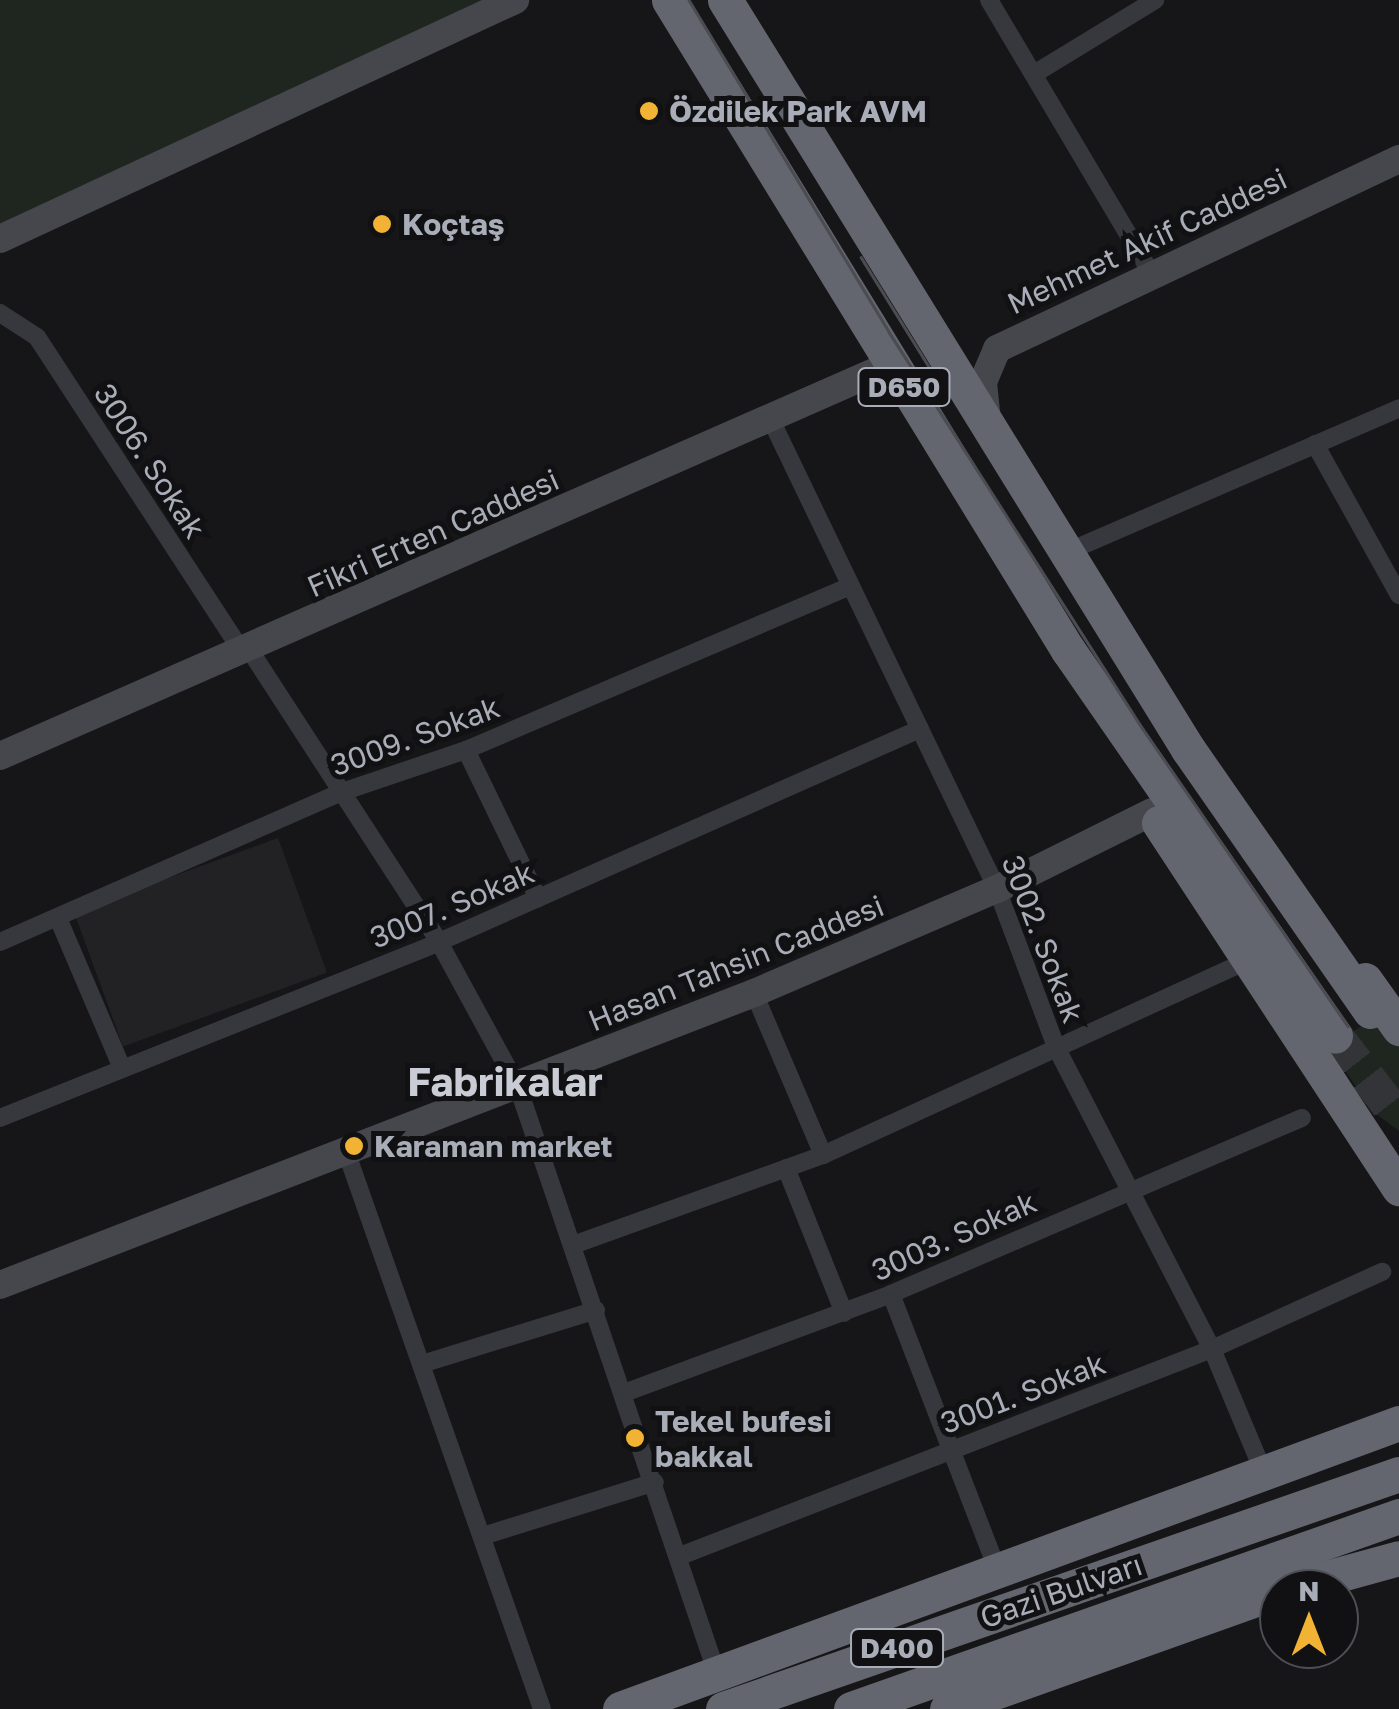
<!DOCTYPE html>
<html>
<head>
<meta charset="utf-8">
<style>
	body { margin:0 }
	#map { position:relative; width:1399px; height:1709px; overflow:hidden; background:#161618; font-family:"Golos Text",sans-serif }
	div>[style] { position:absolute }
	.built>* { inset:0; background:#222225; transform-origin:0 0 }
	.green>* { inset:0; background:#1e261f }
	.highway-tunnel>* { height:35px; margin-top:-17.5px; transform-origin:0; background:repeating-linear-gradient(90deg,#333438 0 35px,transparent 0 53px) }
	.street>* { height:18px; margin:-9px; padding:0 9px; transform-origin:9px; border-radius:9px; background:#37383d }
	.secondary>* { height:28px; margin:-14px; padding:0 14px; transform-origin:14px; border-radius:14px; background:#45474d }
	.highway>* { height:35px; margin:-17.5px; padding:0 17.5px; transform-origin:17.5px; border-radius:17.5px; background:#63666e }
	.tram>* { height:2.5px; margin:-1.25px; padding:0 1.25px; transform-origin:1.25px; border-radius:1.25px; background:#4a4c52 }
	.dots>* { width:28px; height:28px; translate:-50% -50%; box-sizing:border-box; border:5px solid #111113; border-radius:50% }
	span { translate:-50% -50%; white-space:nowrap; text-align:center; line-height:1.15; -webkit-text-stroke:10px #111113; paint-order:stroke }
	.shield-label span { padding:2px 8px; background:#111113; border:2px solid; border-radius:8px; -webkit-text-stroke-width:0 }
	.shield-label { font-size:28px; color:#a8adb8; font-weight:700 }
	.poi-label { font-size:30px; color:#a8adb8; font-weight:700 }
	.left { translate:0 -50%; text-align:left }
	.street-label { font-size:30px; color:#a8adb8 }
	.district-label { font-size:40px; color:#c9ccd4; font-weight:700 }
	.north { position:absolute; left:1259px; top:1569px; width:100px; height:100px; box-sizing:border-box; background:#111113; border:2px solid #4d4f55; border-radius:50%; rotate:0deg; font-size:28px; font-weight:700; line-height:40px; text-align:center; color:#a8adb8 }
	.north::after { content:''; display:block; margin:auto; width:35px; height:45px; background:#f2b335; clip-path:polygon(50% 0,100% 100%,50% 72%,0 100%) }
</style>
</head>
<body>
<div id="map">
	<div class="built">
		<div style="left:278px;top:838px;width:143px;height:217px;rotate:70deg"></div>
	</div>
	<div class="green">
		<div style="clip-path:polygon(0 0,515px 0,0 240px)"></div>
		<div style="clip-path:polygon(1381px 1013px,1399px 1040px,1399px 1131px,1371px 1110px,1330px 1047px)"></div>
	</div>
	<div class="highway-tunnel">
		<div style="left:1335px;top:1035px;width:105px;rotate:52.4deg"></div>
	</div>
	<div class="street">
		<div style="left:989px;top:0;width:317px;rotate:59.3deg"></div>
		<div style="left:1034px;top:74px;width:142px;rotate:-31.4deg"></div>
		<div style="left:0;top:313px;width:44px;rotate:33deg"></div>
		<div style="left:37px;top:337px;width:376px;rotate:56.9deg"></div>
		<div style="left:772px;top:422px;width:518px;rotate:64.28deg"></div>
		<div style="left:997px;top:889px;width:169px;rotate:69.5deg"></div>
		<div style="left:1056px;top:1047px;width:340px;rotate:62.7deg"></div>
		<div style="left:1212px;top:1349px;width:138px;rotate:67.3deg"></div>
		<div style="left:1315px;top:444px;width:173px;rotate:60.9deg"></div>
		<div style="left:1067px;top:552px;width:362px;rotate:-23.4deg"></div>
		<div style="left:249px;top:649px;width:349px;rotate:57deg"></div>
		<div style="left:439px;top:942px;width:165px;rotate:61.4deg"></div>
		<div style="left:518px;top:1087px;width:620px;rotate:71.27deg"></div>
		<div style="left:466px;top:750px;width:165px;rotate:64.1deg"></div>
		<div style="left:58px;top:918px;width:163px;rotate:66.9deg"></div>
		<div style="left:0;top:942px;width:370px;rotate:-23.7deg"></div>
		<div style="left:339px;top:793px;width:134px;rotate:-18.7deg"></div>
		<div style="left:466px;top:750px;width:418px;rotate:-23.1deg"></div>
		<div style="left:754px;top:993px;width:176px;rotate:66.9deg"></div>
		<div style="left:0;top:1118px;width:473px;rotate:-21.8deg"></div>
		<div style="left:439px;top:942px;width:526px;rotate:-23.89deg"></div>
		<div style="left:347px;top:1154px;width:588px;rotate:70.64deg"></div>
		<div style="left:786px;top:1168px;width:156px;rotate:68.2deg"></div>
		<div style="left:573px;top:1245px;width:266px;rotate:-19.8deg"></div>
		<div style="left:823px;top:1155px;width:468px;rotate:-24.6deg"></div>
		<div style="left:891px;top:1294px;width:297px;rotate:68.9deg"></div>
		<div style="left:425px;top:1363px;width:179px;rotate:-17.2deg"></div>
		<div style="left:624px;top:1393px;width:285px;rotate:-20.3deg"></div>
		<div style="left:891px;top:1294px;width:447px;rotate:-23.2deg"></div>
		<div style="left:483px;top:1536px;width:180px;rotate:-17.4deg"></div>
		<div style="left:680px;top:1556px;width:571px;rotate:-21.26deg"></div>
		<div style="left:1212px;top:1349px;width:187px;rotate:-24.4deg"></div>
	</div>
	<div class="secondary">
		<div style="left:0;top:239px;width:568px;rotate:-24.89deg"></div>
		<div style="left:987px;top:421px;width:39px;rotate:-96deg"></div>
		<div style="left:983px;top:382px;width:36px;rotate:-67deg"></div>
		<div style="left:997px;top:349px;width:445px;rotate:-25.3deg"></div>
		<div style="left:0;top:756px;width:972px;rotate:-23.72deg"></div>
		<div style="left:0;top:1285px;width:809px;rotate:-21.17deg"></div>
		<div style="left:754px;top:993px;width:264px;rotate:-23.2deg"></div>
		<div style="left:997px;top:889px;width:173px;rotate:-26.4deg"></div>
	</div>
	<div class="highway">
		<div style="left:669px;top:0;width:763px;rotate:58.46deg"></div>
		<div style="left:1068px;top:650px;width:469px;rotate:55.3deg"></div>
		<div style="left:725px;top:0;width:881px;rotate:58.28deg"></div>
		<div style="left:1188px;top:749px;width:319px;rotate:55.2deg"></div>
		<div style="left:1159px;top:823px;width:437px;rotate:56.7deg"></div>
		<div style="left:1365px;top:980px;width:59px;rotate:54.7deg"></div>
		<div style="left:1286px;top:1589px;width:117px;rotate:-15.3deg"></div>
		<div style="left:620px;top:1709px;width:830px;rotate:-20.16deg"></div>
		<div style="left:723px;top:1709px;width:716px;rotate:-19.17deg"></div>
		<div style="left:851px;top:1709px;width:581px;rotate:-19.4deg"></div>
		<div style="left:947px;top:1709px;width:352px;rotate:-19.6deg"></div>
	</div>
	<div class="tram">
		<div style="left:689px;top:0;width:388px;rotate:58.9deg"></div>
		<div style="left:889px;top:332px;width:471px;rotate:57.4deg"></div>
		<div style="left:1143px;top:729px;width:361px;rotate:55.4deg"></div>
		<div style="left:861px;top:257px;width:155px;rotate:58.2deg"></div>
	</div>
	<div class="dots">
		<div style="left:649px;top:111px;background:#f2b335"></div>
		<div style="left:382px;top:224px;background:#f2b335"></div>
		<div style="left:354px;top:1146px;background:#f2b335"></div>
		<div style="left:635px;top:1438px;background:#f2b335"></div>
	</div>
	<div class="shield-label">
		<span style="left:904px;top:387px">D650</span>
		<span style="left:897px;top:1648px">D400</span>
	</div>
	<div class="poi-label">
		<span class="left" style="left:669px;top:111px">Özdilek Park AVM</span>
		<span class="left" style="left:402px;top:224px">Koçtaş</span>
		<span class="left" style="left:374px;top:1146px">Karaman market</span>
		<span class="left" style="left:655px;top:1438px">Tekel bufesi<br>bakkal</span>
	</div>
	<div class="street-label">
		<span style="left:1147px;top:241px;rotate:-25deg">Mehmet Akif Caddesi</span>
		<span style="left:150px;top:461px;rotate:57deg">3006. Sokak</span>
		<span style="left:433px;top:533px;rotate:-24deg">Fikri Erten Caddesi</span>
		<span style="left:415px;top:736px;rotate:-20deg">3009. Sokak</span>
		<span style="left:452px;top:905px;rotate:-23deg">3007. Sokak</span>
		<span style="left:1043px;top:939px;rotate:69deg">3002. Sokak</span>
		<span style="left:736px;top:963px;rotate:-22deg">Hasan Tahsin Caddesi</span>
		<span style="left:954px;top:1236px;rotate:-24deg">3003. Sokak</span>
		<span style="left:1023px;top:1393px;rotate:-21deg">3001. Sokak</span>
		<span style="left:1061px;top:1591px;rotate:-19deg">Gazi Bulvarı</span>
	</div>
	<div class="district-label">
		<span style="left:505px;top:1081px">Fabrikalar</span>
	</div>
	<div class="north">N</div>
</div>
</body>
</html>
